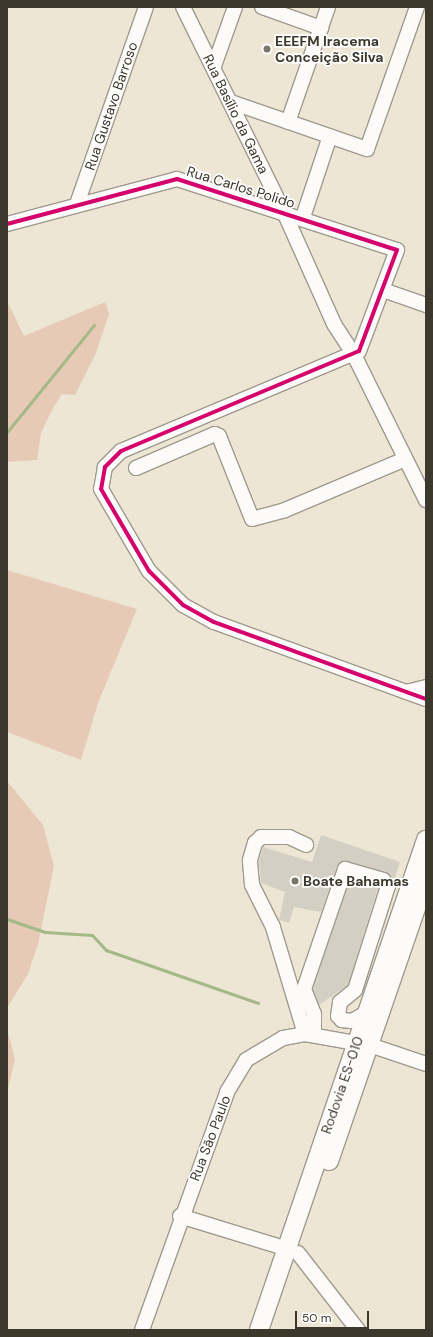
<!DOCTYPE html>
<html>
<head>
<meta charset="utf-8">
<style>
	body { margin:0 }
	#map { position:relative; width:433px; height:1337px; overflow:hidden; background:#ede6d5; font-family:"DM Sans",sans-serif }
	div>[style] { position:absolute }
	.green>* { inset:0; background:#e6cab5 }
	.stream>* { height:3px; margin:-1.5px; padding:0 1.5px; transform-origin:1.5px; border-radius:1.5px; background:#a4b888 }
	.building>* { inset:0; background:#d3d0c3 }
	.roads { filter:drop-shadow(1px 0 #9f9a8d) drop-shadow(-1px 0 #9f9a8d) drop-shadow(0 1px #9f9a8d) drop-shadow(0 -1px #9f9a8d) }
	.minor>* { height:14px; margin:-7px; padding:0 7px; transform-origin:7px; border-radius:7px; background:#fcfbf9 }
	.major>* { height:18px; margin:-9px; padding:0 9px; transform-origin:9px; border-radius:9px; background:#fcfbf9 }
	.cycleway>* { height:4px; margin:-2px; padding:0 2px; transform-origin:2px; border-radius:2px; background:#d6006c }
	.dots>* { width:11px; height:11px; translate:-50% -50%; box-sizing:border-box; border:2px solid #fff; border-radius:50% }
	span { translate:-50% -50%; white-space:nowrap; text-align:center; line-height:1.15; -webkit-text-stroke:3.5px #fff; paint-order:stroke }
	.poi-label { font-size:14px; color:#3d382c; font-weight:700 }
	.left { translate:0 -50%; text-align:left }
	.street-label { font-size:14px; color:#3d382c }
	.frame { position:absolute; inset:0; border:8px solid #3d382c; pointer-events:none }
	.scale { position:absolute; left:295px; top:1311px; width:74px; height:18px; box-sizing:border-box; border:2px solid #3d382c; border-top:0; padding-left:5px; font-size:12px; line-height:14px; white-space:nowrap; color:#3d382c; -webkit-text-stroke:3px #fff; paint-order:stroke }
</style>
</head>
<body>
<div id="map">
	<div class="green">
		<div style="clip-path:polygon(7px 301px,24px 336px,105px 302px,109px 314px,96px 353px,75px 395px,62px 394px,53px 408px,41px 433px,37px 460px,7px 462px)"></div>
		<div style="clip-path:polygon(7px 570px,137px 609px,98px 703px,81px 760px,7px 732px)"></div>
		<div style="clip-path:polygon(7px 781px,43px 825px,54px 866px,38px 944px,28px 974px,7px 1008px)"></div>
		<div style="clip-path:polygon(7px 1029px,15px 1059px,7px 1093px)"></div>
	</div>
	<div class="stream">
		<div style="left:7px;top:432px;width:138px;rotate:-50.9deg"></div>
		<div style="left:7px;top:919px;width:40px;rotate:18.9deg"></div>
		<div style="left:45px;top:932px;width:47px;rotate:3.7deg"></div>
		<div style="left:92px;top:935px;width:21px;rotate:47deg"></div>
		<div style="left:106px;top:950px;width:161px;rotate:19.2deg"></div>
	</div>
	<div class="building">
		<div style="clip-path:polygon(321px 835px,400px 862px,394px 880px,385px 872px,343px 861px,337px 866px,321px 912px,294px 907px,289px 923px,279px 920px,285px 892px,261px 883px,259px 861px,263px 847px,312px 862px)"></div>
		<div style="clip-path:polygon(350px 879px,378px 888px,348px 985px,319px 1005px,313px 989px)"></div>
	</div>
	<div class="roads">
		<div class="minor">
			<div style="left:183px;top:7px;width:229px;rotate:63.8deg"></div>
			<div style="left:284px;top:212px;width:123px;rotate:65.9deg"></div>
			<div style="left:334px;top:324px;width:37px;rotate:57deg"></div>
			<div style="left:354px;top:355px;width:162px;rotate:63.6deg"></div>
			<div style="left:262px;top:7px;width:63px;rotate:19.6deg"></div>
			<div style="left:214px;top:66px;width:63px;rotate:-70.4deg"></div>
			<div style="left:231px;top:102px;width:144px;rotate:19.1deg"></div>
			<div style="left:367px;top:149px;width:151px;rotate:-70.6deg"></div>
			<div style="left:288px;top:122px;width:122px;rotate:-70.8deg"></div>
			<div style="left:77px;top:204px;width:209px;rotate:-70.7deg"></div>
			<div style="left:303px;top:217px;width:85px;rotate:-71.6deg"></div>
			<div style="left:7px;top:224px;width:176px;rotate:-14.8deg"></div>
			<div style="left:177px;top:179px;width:231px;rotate:17.9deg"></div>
			<div style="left:397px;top:250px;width:108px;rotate:110.6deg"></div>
			<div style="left:359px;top:351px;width:258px;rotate:157.2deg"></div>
			<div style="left:121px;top:451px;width:23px;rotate:135deg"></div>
			<div style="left:105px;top:467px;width:22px;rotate:100deg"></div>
			<div style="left:101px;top:489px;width:95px;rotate:59.7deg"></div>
			<div style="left:149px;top:571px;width:48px;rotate:45deg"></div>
			<div style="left:183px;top:605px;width:35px;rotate:29deg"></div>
			<div style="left:214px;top:622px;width:226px;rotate:20deg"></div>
			<div style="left:383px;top:290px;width:46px;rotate:19.2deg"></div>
			<div style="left:136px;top:468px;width:86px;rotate:-23.3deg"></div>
			<div style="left:215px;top:434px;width:4px;rotate:27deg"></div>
			<div style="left:219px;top:436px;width:89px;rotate:68.3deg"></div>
			<div style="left:252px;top:519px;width:34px;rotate:-15deg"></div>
			<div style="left:285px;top:510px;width:130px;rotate:-23deg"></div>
			<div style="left:406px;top:692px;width:21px;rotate:-14deg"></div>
			<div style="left:305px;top:1034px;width:112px;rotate:-106.7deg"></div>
			<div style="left:273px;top:927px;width:47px;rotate:-116.6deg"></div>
			<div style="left:252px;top:885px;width:25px;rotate:-95deg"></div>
			<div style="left:250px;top:860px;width:18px;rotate:-74deg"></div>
			<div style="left:255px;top:843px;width:8px;rotate:-45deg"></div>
			<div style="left:261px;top:837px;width:28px"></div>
			<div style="left:289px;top:837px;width:19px;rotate:25deg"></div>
			<div style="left:314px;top:1034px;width:20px;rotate:-90deg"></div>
			<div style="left:314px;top:1014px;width:27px;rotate:-112deg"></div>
			<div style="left:304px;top:989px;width:127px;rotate:-71.1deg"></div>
			<div style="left:345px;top:869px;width:40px;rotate:16deg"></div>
			<div style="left:383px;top:880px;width:8px;rotate:50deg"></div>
			<div style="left:388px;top:886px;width:109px;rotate:107.6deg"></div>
			<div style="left:355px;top:990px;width:19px;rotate:141deg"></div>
			<div style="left:340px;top:1002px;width:14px;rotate:98deg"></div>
			<div style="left:338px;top:1016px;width:6px;rotate:45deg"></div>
			<div style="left:342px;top:1020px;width:10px;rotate:6deg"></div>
			<div style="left:352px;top:1021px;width:16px;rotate:-30deg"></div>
			<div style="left:370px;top:1045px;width:59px;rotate:18.7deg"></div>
			<div style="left:180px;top:1216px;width:112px;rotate:17.1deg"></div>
			<div style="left:298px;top:1253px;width:98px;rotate:52.1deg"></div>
			<div style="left:142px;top:1330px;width:253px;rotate:-70.3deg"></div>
			<div style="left:227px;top:1092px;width:37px;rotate:-59deg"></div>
			<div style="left:246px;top:1060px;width:43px;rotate:-30.7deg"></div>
			<div style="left:283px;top:1038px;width:22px;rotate:-10deg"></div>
			<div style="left:305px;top:1034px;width:52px;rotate:10deg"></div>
		</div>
		<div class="major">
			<div style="left:329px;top:1161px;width:297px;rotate:-71deg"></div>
			<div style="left:259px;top:1330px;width:518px;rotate:-71.18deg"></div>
		</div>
	</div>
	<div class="cycleway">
		<div style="left:7px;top:224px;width:176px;rotate:-14.8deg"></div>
		<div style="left:177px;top:179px;width:231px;rotate:17.9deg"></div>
		<div style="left:397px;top:250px;width:108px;rotate:110.6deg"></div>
		<div style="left:359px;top:351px;width:258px;rotate:157.2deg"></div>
		<div style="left:121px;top:451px;width:23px;rotate:135deg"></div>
		<div style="left:105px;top:467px;width:22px;rotate:100deg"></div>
		<div style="left:101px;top:489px;width:95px;rotate:59.7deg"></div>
		<div style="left:149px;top:571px;width:48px;rotate:45deg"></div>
		<div style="left:183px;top:605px;width:35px;rotate:29deg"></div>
		<div style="left:214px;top:622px;width:226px;rotate:20deg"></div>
	</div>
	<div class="dots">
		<div style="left:267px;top:49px;background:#7b7567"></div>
		<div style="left:295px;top:881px;background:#7b7567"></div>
	</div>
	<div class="poi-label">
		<span class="left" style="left:275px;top:49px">EEEFM Iracema<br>Conceição Silva</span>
		<span class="left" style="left:303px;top:881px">Boate Bahamas</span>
	</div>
	<div class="street-label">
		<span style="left:111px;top:106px;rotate:-71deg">Rua Gustavo Barroso</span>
		<span style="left:236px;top:114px;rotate:64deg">Rua Basílio da Gama</span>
		<span style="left:241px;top:187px;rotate:17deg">Rua Carlos Polido</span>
		<span style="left:342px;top:1085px;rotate:-71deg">Rodovia ES-010</span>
		<span style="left:210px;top:1138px;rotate:-69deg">Rua São Paulo</span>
	</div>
	<div class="frame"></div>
	<div class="scale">50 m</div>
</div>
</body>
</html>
